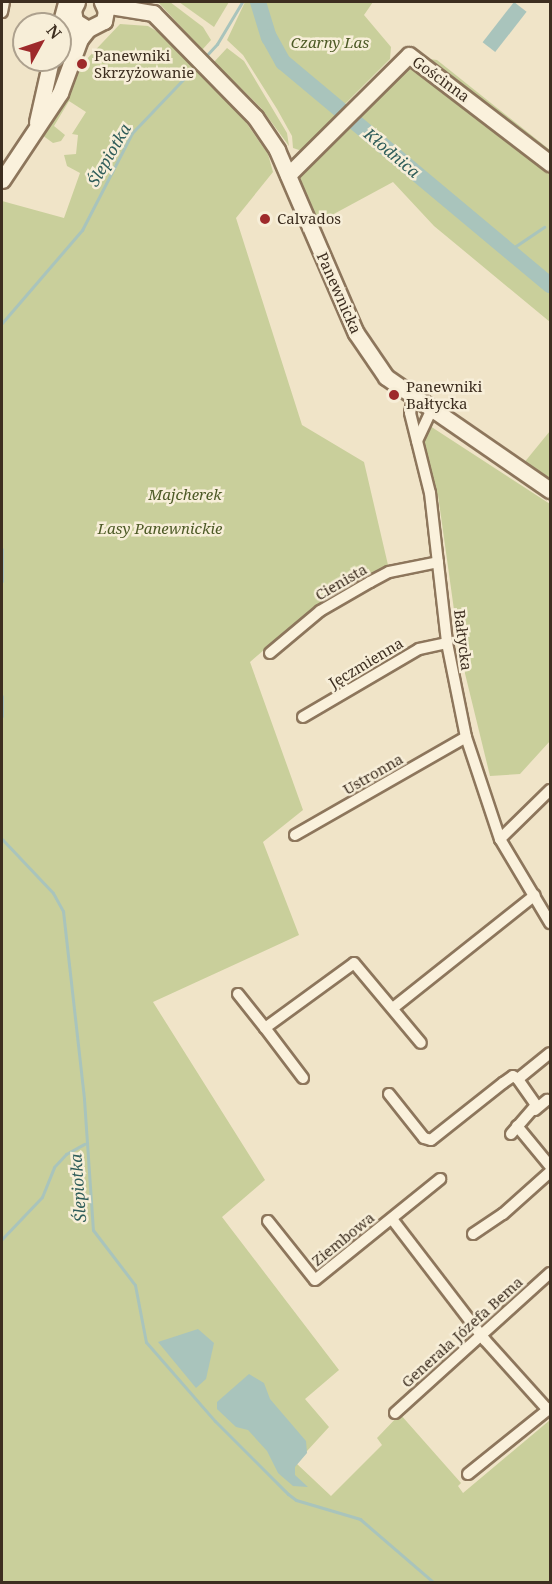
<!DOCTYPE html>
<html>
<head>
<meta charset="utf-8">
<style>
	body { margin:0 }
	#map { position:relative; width:552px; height:1584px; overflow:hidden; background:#f0e4c8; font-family:"Noto Serif",serif }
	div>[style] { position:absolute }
	.green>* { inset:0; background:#c9cf9b }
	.water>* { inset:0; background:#a9c4bc; transform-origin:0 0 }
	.stream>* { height:3px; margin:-1.5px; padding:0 1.5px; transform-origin:1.5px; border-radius:1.5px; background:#a9c4bc }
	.river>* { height:16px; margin:-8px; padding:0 8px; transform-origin:8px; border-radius:8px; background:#a9c4bc }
	.roads { filter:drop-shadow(2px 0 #8d765c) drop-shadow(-2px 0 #8d765c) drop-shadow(0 2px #8d765c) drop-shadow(0 -2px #8d765c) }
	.street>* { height:10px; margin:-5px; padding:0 5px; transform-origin:5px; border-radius:5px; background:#faf1dc }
	.secondary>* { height:15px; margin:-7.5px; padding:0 7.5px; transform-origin:7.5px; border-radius:7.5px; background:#faf1dc }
	.dots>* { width:16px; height:16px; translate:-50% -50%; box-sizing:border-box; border:3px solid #f7eed8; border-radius:50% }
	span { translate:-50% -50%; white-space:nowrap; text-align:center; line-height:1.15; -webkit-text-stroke:5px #f7eed8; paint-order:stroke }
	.park-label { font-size:15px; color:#4d5a26; font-style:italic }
	.poi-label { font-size:15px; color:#3d2e20 }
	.left { translate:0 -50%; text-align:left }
	.street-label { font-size:15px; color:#3d2e20 }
	.water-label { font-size:16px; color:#2f5d5a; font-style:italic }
	.frame { position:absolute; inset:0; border:3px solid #3d2e20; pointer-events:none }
	.north { position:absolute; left:12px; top:12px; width:60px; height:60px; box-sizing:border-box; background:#f7eed8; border:2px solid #ada18e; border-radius:50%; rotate:50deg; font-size:16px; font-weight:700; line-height:24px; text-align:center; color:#3d2e20 }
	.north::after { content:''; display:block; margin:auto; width:21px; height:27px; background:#9e2a2b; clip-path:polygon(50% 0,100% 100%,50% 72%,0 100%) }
</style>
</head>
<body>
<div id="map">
	<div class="green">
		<div style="clip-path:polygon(158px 2px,170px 2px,203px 27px,211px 40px,202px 50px)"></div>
		<div style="clip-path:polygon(179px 2px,229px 2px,214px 27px)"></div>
		<div style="clip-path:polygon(245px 2px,255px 2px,267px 39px,285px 68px,340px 114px,302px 151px,293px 148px,292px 136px,277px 109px,243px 55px,227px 40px)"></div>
		<div style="clip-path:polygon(261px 2px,373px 2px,364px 15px,391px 47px,390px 59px,342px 107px,285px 60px,272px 35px)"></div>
		<div style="clip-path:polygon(120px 24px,148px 26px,163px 35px,245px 121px,268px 154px,273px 172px,236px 218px,302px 425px,364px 462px,388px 565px,315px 606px,250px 662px,303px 810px,263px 842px,299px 935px,153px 1002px,265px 1180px,222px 1217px,339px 1370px,305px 1399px,329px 1427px,296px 1463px,331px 1496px,382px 1445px,377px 1438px,400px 1414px,461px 1483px,458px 1486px,463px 1493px,550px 1420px,550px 1582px,2px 1582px,2px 201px,64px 218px,80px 173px,67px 166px,64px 155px,76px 154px,78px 135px,72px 134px,86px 112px,69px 101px,54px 126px,65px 135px,61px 141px,53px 143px,42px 135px,85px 61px)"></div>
		<div style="clip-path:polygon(227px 48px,244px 61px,287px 133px,289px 146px,261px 108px,214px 62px)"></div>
		<div style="clip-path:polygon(429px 59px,437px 60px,550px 150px,550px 157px)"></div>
		<div style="clip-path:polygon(408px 67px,413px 67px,550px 174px,550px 281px,492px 236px,356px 117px)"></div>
		<div style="clip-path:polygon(352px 125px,550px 290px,550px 322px,434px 226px,393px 182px,319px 222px,311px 208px,308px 210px,296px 179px)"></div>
		<div style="clip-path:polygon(430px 426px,550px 504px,550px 741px,520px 774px,490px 776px,460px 653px,438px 495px,433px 494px,422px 445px)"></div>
		<div style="clip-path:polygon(550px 431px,550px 483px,523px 464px)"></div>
	</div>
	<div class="water">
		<div style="left:514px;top:2px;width:16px;height:51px;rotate:38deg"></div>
		<div style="clip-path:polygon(198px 1329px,214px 1343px,206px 1379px,196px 1388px,158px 1342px)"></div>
		<div style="clip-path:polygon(249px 1374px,264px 1383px,270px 1399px,306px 1441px,307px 1453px,295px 1467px,295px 1475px,308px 1487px,293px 1486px,278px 1473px,267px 1451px,248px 1430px,236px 1427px,217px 1409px,217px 1402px)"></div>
	</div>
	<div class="stream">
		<div style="left:205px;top:57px;width:18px;rotate:-47deg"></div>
		<div style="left:217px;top:44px;width:49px;rotate:-59.2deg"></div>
		<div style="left:507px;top:252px;width:45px;rotate:-34deg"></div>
		<div style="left:2px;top:323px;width:123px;rotate:-49.3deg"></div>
		<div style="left:82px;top:230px;width:109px;rotate:-62.7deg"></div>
		<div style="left:132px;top:133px;width:95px;rotate:-46.3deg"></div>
		<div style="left:2px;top:549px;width:32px;rotate:90deg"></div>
		<div style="left:2px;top:696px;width:20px;rotate:90deg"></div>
		<div style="left:2px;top:839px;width:74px;rotate:46.6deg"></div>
		<div style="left:53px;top:893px;width:21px;rotate:61deg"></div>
		<div style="left:63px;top:911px;width:189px;rotate:83.6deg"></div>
		<div style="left:84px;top:1099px;width:131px;rotate:86.1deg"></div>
		<div style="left:93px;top:1230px;width:69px;rotate:52.6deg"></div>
		<div style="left:135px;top:1285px;width:58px;rotate:79.1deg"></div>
		<div style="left:146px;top:1342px;width:105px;rotate:48.9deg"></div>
		<div style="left:215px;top:1421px;width:103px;rotate:45deg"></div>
		<div style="left:288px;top:1494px;width:10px;rotate:37deg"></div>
		<div style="left:296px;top:1500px;width:67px;rotate:16.5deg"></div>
		<div style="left:360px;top:1519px;width:96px;rotate:40.8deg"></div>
		<div style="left:2px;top:1239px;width:58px;rotate:-46.4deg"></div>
		<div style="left:42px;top:1197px;width:32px;rotate:-68deg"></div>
		<div style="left:54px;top:1167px;width:18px;rotate:-47deg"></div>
		<div style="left:66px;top:1154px;width:21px;rotate:-29deg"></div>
	</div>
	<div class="river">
		<div style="left:258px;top:2px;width:37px;rotate:73deg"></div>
		<div style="left:269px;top:37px;width:29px;rotate:61deg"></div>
		<div style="left:283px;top:62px;width:348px;rotate:39.9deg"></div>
	</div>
	<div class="roads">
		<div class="street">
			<div style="left:2px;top:12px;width:10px;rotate:-79deg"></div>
			<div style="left:413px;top:398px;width:15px;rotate:101deg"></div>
			<div style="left:410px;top:413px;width:82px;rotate:76deg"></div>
			<div style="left:430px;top:493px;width:151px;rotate:83.5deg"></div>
			<div style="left:447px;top:643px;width:96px;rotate:78.6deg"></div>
			<div style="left:466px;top:737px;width:108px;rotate:71.6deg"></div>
			<div style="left:500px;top:839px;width:98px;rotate:59.2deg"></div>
			<div style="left:417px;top:441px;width:33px;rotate:-65deg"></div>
			<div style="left:270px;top:653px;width:65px;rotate:-40deg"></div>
			<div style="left:320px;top:611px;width:58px;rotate:-30.1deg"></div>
			<div style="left:370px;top:582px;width:21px;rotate:-28deg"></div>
			<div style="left:389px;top:572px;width:50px;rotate:-11.5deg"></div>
			<div style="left:303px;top:717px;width:134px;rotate:-30.4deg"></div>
			<div style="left:419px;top:649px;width:29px;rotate:-12deg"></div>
			<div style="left:295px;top:835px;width:197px;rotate:-29.8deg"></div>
			<div style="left:500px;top:839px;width:70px;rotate:-44.4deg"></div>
			<div style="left:238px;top:994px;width:43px;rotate:51.5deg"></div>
			<div style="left:393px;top:1008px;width:181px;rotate:-38.5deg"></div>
			<div style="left:303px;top:1078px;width:63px;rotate:-127.2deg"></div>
			<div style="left:265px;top:1028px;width:110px;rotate:-36.1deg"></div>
			<div style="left:354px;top:963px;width:104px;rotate:50.1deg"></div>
			<div style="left:389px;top:1094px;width:56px;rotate:51.5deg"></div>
			<div style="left:424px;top:1138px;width:7px;rotate:16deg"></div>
			<div style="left:431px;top:1140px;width:92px;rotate:-38.4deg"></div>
			<div style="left:503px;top:1083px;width:12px;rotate:-35deg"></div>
			<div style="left:513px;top:1076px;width:6px;rotate:31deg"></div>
			<div style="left:518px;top:1079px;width:41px;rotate:-39.1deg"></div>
			<div style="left:535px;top:1110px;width:16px;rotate:-40deg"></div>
			<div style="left:517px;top:1126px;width:52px;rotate:50.5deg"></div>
			<div style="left:511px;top:1134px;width:38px;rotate:-49deg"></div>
			<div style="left:536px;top:1105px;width:32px;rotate:-125deg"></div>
			<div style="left:392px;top:1219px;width:153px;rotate:52.5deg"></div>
			<div style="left:485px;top:1340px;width:94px;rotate:48deg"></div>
			<div style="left:268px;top:1221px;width:75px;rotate:51.5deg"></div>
			<div style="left:315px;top:1280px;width:161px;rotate:-38.9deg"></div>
			<div style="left:473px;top:1234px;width:36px;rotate:-34deg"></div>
			<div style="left:503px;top:1214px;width:63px;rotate:-41.8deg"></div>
			<div style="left:395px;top:1413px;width:209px;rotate:-42.1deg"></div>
			<div style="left:468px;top:1474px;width:105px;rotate:-38.8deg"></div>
		</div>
		<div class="secondary">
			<div style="left:77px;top:2px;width:9px;rotate:117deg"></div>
			<div style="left:73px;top:10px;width:11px;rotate:80deg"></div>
			<div style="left:75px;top:21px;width:15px;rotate:32deg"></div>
			<div style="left:88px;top:29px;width:18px;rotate:-27deg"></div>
			<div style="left:104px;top:21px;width:10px;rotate:-79deg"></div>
			<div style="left:106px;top:11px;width:10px;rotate:-114deg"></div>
			<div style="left:104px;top:5px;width:50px;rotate:9.3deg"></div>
			<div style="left:153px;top:13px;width:146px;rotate:45.6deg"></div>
			<div style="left:255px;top:117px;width:40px;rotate:56deg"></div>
			<div style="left:277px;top:150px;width:199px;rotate:66.7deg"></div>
			<div style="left:356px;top:333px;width:53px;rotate:55.7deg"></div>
			<div style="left:386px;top:377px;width:199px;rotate:34.6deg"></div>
			<div style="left:60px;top:25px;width:24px;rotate:-75deg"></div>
			<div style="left:60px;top:47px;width:21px;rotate:-51deg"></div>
			<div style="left:73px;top:31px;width:10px;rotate:-79deg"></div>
			<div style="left:37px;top:122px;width:64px;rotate:-77.3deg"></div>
			<div style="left:288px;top:175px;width:170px;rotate:-44.8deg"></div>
			<div style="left:409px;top:55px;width:178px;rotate:37.5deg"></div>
			<div style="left:2px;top:180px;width:105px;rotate:-56.3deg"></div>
			<div style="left:60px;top:93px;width:58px;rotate:-69.7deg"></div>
			<div style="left:80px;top:39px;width:13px;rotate:-51deg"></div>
		</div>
	</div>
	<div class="dots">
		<div style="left:82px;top:64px;background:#9e2a2b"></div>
		<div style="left:265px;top:219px;background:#9e2a2b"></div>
		<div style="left:394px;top:395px;background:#9e2a2b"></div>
	</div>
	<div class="park-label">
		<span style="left:330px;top:43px">Czarny Las</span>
		<span style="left:185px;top:495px">Majcherek</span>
		<span style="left:160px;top:529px">Lasy Panewnickie</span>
	</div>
	<div class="poi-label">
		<span class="left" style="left:94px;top:64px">Panewniki<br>Skrzyżowanie</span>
		<span class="left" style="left:277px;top:219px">Calvados</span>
		<span class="left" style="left:406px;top:395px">Panewniki<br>Bałtycka</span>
	</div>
	<div class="street-label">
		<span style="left:441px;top:79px;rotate:36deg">Gościnna</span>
		<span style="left:339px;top:293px;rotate:66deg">Panewnicka</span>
		<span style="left:341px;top:582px;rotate:-30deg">Cienista</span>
		<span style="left:463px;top:640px;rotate:83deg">Bałtycka</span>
		<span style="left:366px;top:663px;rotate:-31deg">Jęczmienna</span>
		<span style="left:373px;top:774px;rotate:-30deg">Ustronna</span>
		<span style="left:343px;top:1239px;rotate:-39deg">Ziembowa</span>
		<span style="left:462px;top:1332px;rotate:-42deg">Generała Józefa Bema</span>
	</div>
	<div class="water-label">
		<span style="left:392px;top:153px;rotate:40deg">Kłodnica</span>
		<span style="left:109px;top:155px;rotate:-60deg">Ślepiotka</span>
		<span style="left:78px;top:1188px;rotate:-94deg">Ślepiotka</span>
	</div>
	<div class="frame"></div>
	<div class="north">N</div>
</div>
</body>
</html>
